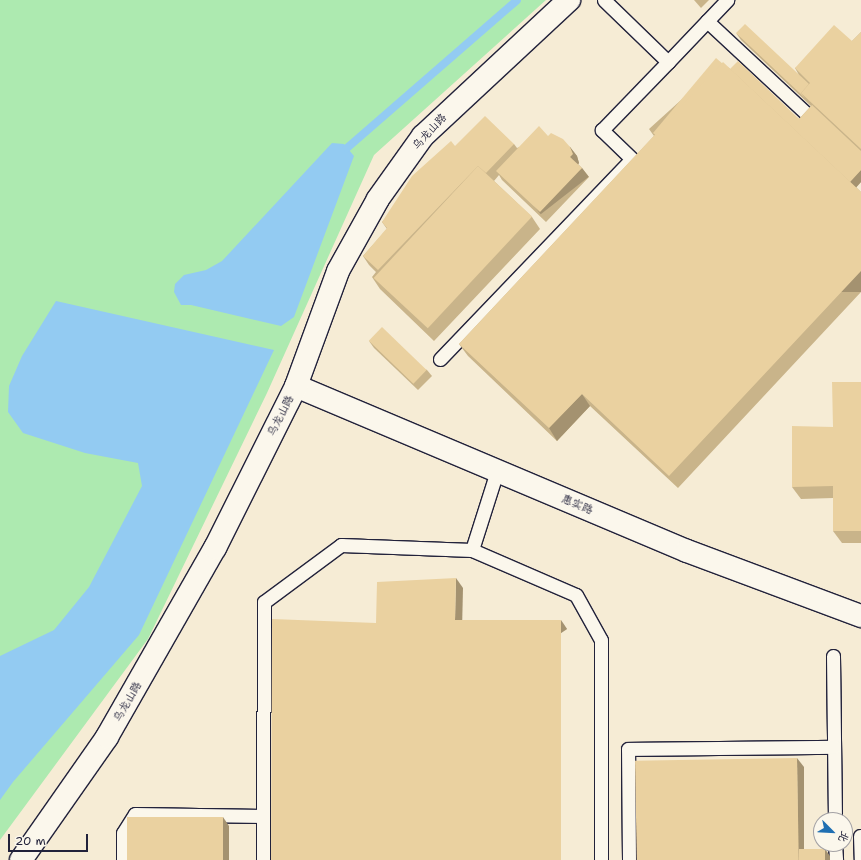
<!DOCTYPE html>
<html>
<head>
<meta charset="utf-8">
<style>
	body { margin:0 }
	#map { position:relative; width:861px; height:860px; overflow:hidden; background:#f6ecd5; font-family:"Shantell Sans","LXGW WenKai TC",sans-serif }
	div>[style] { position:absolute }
	.green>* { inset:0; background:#adeab0 }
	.water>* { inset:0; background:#93cbf2 }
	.stream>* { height:8px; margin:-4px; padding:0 4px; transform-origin:4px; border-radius:4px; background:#93cbf2 }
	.roads { filter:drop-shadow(1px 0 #22223b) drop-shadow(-1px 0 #22223b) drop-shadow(0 1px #22223b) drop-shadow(0 -1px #22223b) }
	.lane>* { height:13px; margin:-6.5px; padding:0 6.5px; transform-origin:6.5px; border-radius:6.5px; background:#fbf7ec }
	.street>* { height:22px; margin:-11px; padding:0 11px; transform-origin:11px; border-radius:11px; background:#fbf7ec }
	.secondary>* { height:22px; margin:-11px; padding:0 11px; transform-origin:11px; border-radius:11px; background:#fbf7ec }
	.wall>* { inset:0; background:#c9b48a }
	.shaded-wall>* { inset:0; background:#a49270; transform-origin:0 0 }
	.building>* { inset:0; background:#ead1a0; transform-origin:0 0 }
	span { translate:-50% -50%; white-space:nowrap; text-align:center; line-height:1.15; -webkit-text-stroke:3px #fbf7ec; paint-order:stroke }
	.street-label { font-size:11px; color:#22223b }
	.north { position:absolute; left:813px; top:812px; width:40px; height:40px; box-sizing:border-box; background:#fbf7ec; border:1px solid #a4a2a5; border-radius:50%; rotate:114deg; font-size:11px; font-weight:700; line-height:16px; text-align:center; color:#22223b }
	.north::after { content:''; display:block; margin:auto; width:14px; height:18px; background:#1f6fb2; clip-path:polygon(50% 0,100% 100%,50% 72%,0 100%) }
	.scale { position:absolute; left:8px; top:834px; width:80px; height:18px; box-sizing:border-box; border:2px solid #22223b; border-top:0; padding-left:5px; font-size:12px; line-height:14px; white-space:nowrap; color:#22223b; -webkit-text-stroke:3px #fbf7ec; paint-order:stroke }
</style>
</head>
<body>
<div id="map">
	<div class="green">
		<div style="clip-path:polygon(0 0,546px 0,374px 155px,267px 393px,148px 639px,0 840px)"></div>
	</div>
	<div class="water">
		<div style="clip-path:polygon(332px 143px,344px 144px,354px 156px,294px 317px,281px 326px,191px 305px,181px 305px,174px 292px,175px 284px,184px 275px,206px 270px,222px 261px)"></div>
		<div style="clip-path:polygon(56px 301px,274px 350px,139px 635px,13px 782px,0 800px,0 656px,54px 630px,89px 587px,142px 486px,138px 463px,85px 453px,23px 433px,8px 412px,9px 386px,22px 356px)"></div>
	</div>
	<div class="stream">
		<div style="left:347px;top:148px;width:225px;rotate:-41deg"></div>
	</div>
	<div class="roads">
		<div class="lane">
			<div style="left:604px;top:0;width:89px;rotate:44.1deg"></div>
			<div style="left:668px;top:62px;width:86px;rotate:-46.4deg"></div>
			<div style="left:707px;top:21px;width:142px;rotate:43deg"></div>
			<div style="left:440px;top:359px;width:277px;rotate:-46.2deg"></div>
			<div style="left:632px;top:159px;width:42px;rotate:-136deg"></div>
			<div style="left:602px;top:130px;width:95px;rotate:-45.9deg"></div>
			<div style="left:497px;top:471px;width:83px;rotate:107.6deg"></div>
			<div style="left:472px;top:550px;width:113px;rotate:23.4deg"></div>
			<div style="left:576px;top:595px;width:51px;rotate:60.9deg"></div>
			<div style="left:601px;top:640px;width:220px;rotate:90deg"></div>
			<div style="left:833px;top:656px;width:164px;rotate:89.3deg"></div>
			<div style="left:860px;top:836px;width:24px;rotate:88deg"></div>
			<div style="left:835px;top:844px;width:16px;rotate:86deg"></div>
			<div style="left:123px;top:860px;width:27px;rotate:-90deg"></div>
			<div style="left:123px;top:833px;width:22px;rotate:-58deg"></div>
			<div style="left:135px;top:814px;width:128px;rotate:0.9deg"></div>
			<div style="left:263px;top:860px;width:258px;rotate:-89.8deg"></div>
			<div style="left:264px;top:602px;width:96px;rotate:-36.5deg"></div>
			<div style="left:341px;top:545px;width:131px;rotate:2.2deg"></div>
			<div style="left:629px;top:860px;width:111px;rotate:-90.5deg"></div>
			<div style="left:628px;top:749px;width:206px;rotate:-0.6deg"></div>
		</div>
		<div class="street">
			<div style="left:296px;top:386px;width:424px;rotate:22.9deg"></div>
			<div style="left:687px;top:551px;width:186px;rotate:20.5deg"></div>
		</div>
		<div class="secondary">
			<div style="left:21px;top:860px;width:150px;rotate:-55deg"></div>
			<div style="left:107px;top:737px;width:218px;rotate:-60.3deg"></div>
			<div style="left:215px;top:548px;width:181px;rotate:-63.4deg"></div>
			<div style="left:296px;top:386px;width:122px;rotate:-69.9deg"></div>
			<div style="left:338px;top:271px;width:82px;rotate:-60.9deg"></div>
			<div style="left:378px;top:199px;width:77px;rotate:-54.5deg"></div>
			<div style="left:423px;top:136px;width:200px;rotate:-43deg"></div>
		</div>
	</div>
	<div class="wall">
		<div style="clip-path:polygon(694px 0,709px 0,701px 8px)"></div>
		<div style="clip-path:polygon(861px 32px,861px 182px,856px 187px,861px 192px,861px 292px,678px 488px,590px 406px,557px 441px,468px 356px,459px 344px,654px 136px,649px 129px,722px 63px,799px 119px,811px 106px,741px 40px,736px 33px,799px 75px,795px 68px,852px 41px)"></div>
		<div style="clip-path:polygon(548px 136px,570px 147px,577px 156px,579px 163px,578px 164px,582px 168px,589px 177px,546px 222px,502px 180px,499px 175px,494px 181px,532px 217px,540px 229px,434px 341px,380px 289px,372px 277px,376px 272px,369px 265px,363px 256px,387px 229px,382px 222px,455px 146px,514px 144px,517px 148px)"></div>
		<div style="clip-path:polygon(369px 341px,427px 370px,432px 376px,418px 390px,374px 348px)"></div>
		<div style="clip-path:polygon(861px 382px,861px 543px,842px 543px,833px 531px,833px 498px,801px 499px,792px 487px,833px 427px)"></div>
	</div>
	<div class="shaded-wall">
		<div style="clip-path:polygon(570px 147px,577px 156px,579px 163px,577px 166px,570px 157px)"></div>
		<div style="left:582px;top:168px;width:11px;height:61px;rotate:52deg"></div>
		<div style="clip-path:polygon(861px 170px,861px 182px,854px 190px,849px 183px)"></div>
		<div style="left:861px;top:271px;width:21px;height:281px;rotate:90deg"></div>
		<div style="clip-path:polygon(582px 394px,590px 406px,557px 441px,549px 428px)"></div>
		<div style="clip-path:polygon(456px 578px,463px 588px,462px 630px,455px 620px)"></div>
		<div style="left:561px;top:620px;width:11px;height:240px;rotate:56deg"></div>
		<div style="clip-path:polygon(797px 758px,804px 767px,804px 860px,798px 860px)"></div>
		<div style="clip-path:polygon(223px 817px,229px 826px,229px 860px,223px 860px)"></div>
		<div style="clip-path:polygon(825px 849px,830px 856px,830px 860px,825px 860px)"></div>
	</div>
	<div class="building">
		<div style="clip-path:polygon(745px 24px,809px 84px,801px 93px,805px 98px,736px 33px)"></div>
		<div style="clip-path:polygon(834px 25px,852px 41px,861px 32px,861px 149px,801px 93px,810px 83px,795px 68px)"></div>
		<div style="left:716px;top:58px;width:8px;height:98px;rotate:40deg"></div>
		<div style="clip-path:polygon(738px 61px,799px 119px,812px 105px,861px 151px,861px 170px,850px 182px,730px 69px)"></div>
		<div style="clip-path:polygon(723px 62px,861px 192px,861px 271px,669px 476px,582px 394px,549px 428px,459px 344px)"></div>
		<div style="clip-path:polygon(485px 116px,514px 144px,486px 173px,478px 166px,378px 270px,363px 256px,387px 228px,382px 222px,412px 176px,451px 141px,455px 146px)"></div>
		<div style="clip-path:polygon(539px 126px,548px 136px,551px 133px,563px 139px,570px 147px,573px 154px,570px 157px,582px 168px,540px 212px,496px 171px)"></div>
		<div style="left:478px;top:166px;width:74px;height:153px;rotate:43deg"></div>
		<div style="left:382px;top:327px;width:62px;height:19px;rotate:44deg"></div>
		<div style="clip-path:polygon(832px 382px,861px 382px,861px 531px,833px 531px,833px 486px,792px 487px,792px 426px,833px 427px)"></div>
		<div style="clip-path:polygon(456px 578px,455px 620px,561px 620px,561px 860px,271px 860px,272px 619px,376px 623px,377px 582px)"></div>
		<div style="left:797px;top:758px;width:102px;height:162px;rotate:89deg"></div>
		<div style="left:223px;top:817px;width:43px;height:96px;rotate:90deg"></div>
		<div style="left:825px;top:849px;width:11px;height:26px;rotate:90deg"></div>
	</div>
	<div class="street-label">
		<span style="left:430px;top:132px;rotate:-47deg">乌龙山路</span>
		<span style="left:281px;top:416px;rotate:-63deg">乌龙山路</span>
		<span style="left:577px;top:505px;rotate:23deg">惠实路</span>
		<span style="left:128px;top:702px;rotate:-60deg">乌龙山路</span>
	</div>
	<div class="north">北</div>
	<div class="scale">20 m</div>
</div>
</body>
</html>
